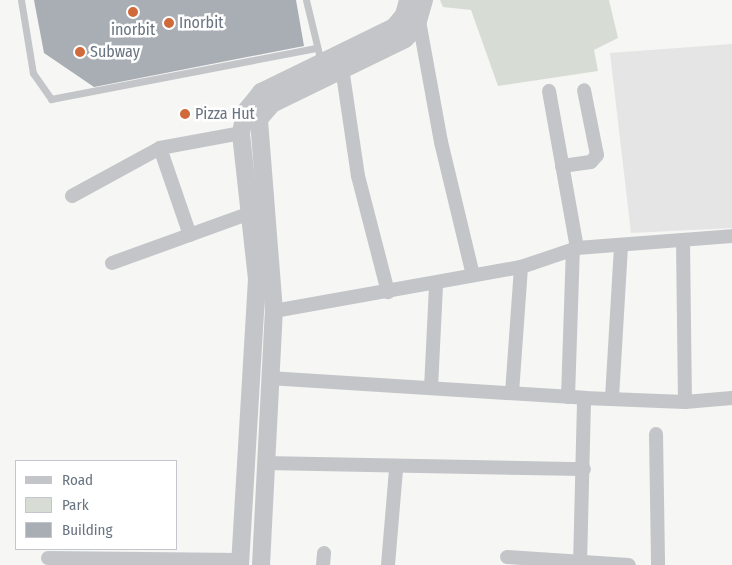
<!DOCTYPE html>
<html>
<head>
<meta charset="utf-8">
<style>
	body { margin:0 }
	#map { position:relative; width:732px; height:565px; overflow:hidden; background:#f6f6f4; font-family:"Fira Sans Condensed",sans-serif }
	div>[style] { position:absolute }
	.built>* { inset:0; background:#e4e5e4 }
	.green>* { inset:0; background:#d7ddd5 }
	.building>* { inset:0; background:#a8aeb3 }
	.service>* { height:7px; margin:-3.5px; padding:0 3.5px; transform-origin:3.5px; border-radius:3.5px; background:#c3c5c8 }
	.minor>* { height:14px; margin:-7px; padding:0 7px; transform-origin:7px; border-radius:7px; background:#c3c5c8 }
	.tertiary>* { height:18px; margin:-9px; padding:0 9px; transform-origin:9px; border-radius:9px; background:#c3c5c8 }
	.dots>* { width:14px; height:14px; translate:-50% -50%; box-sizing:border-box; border:2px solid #fff; border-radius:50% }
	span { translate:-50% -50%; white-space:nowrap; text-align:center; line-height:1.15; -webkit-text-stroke:5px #fff; paint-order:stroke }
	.poi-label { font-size:16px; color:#697481 }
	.left { translate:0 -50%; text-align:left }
	.legend { position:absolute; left:15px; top:460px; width:162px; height:90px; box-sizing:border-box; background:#fff; border:1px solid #c3c7cd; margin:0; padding:6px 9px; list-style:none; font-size:15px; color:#697481 }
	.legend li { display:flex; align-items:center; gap:10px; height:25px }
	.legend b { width:25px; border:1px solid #c3c7cd }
</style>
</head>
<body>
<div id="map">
	<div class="built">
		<div style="clip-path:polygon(732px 44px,732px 228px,631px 233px,610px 53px)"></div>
	</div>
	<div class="green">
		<div style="clip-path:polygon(440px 0,609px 0,618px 38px,594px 50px,598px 71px,498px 86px,471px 10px,443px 7px)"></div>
	</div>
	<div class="building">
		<div style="clip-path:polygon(34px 0,296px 0,304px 46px,94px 87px,44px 53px)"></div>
	</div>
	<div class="service">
		<div style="left:21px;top:0;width:74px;rotate:80.7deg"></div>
		<div style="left:33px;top:73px;width:32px;rotate:55deg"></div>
		<div style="left:51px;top:99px;width:271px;rotate:-10.9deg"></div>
		<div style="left:306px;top:0;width:64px;rotate:76.4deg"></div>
	</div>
	<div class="minor">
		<div style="left:419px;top:21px;width:123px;rotate:79.7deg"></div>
		<div style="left:441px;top:142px;width:137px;rotate:76.5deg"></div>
		<div style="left:341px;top:61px;width:116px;rotate:81.6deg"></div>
		<div style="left:358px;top:176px;width:120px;rotate:75.5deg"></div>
		<div style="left:549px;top:91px;width:159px;rotate:79.9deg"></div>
		<div style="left:160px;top:148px;width:92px;rotate:71deg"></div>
		<div style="left:562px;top:166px;width:29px;rotate:-8deg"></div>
		<div style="left:591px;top:162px;width:9px;rotate:-49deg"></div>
		<div style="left:597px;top:155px;width:66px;rotate:-101.3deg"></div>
		<div style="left:72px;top:196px;width:100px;rotate:-28.6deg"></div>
		<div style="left:160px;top:148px;width:82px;rotate:-10.5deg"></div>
		<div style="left:683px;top:240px;width:162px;rotate:89.3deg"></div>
		<div style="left:112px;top:263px;width:147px;rotate:-19.9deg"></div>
		<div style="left:274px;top:311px;width:251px;rotate:-10.1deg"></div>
		<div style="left:521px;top:267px;width:59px;rotate:-18.7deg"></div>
		<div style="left:577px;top:248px;width:155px;rotate:-4.4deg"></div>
		<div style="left:269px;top:378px;width:316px;rotate:3.6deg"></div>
		<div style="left:584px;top:398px;width:101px;rotate:2.3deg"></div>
		<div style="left:685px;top:402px;width:47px;rotate:-4.9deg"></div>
		<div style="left:431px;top:388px;width:104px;rotate:-87.2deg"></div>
		<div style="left:512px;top:393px;width:126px;rotate:-85.9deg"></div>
		<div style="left:568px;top:397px;width:147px;rotate:-88.1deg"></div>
		<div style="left:612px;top:398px;width:152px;rotate:-86.6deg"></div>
		<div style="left:656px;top:434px;width:131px;rotate:89.1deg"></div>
		<div style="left:265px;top:463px;width:319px;rotate:1.1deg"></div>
		<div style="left:507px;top:557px;width:122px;rotate:3.8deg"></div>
		<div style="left:48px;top:558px;width:192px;rotate:0.6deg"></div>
		<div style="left:323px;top:565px;width:12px;rotate:-85deg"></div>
		<div style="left:388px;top:565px;width:96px;rotate:-85.2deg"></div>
		<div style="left:580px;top:565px;width:167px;rotate:-88.6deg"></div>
	</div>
	<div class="tertiary">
		<div style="left:240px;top:565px;width:287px;rotate:-86.6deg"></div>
		<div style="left:257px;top:279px;width:147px;rotate:-96.3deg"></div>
		<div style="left:241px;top:133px;width:21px;rotate:-79deg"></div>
		<div style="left:245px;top:112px;width:26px;rotate:-51deg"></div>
		<div style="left:261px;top:92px;width:148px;rotate:-26deg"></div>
		<div style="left:394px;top:27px;width:16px;rotate:-50deg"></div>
		<div style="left:404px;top:15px;width:16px;rotate:-75deg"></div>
		<div style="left:261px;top:565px;width:254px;rotate:-87.1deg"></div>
		<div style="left:274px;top:311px;width:193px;rotate:-94.5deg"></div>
		<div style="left:259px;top:119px;width:20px;rotate:-49deg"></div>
		<div style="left:272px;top:104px;width:148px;rotate:-26deg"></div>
		<div style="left:405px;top:39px;width:16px;rotate:-45deg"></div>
		<div style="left:416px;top:28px;width:29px;rotate:-74deg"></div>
	</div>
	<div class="dots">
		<div style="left:133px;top:12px;background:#d06a3a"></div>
		<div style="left:169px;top:23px;background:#d06a3a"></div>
		<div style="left:80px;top:52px;background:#d06a3a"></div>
		<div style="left:185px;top:114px;background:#d06a3a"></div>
	</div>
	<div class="poi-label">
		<span class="left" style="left:179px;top:23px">Inorbit</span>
		<span style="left:133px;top:30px">inorbit</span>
		<span class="left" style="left:90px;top:52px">Subway</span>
		<span class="left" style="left:195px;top:114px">Pizza Hut</span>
	</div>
	<ul class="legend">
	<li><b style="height:6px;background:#c3c5c8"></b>Road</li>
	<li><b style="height:14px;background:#d7ddd5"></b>Park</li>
	<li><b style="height:14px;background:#a8aeb3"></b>Building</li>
	</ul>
</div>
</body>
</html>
